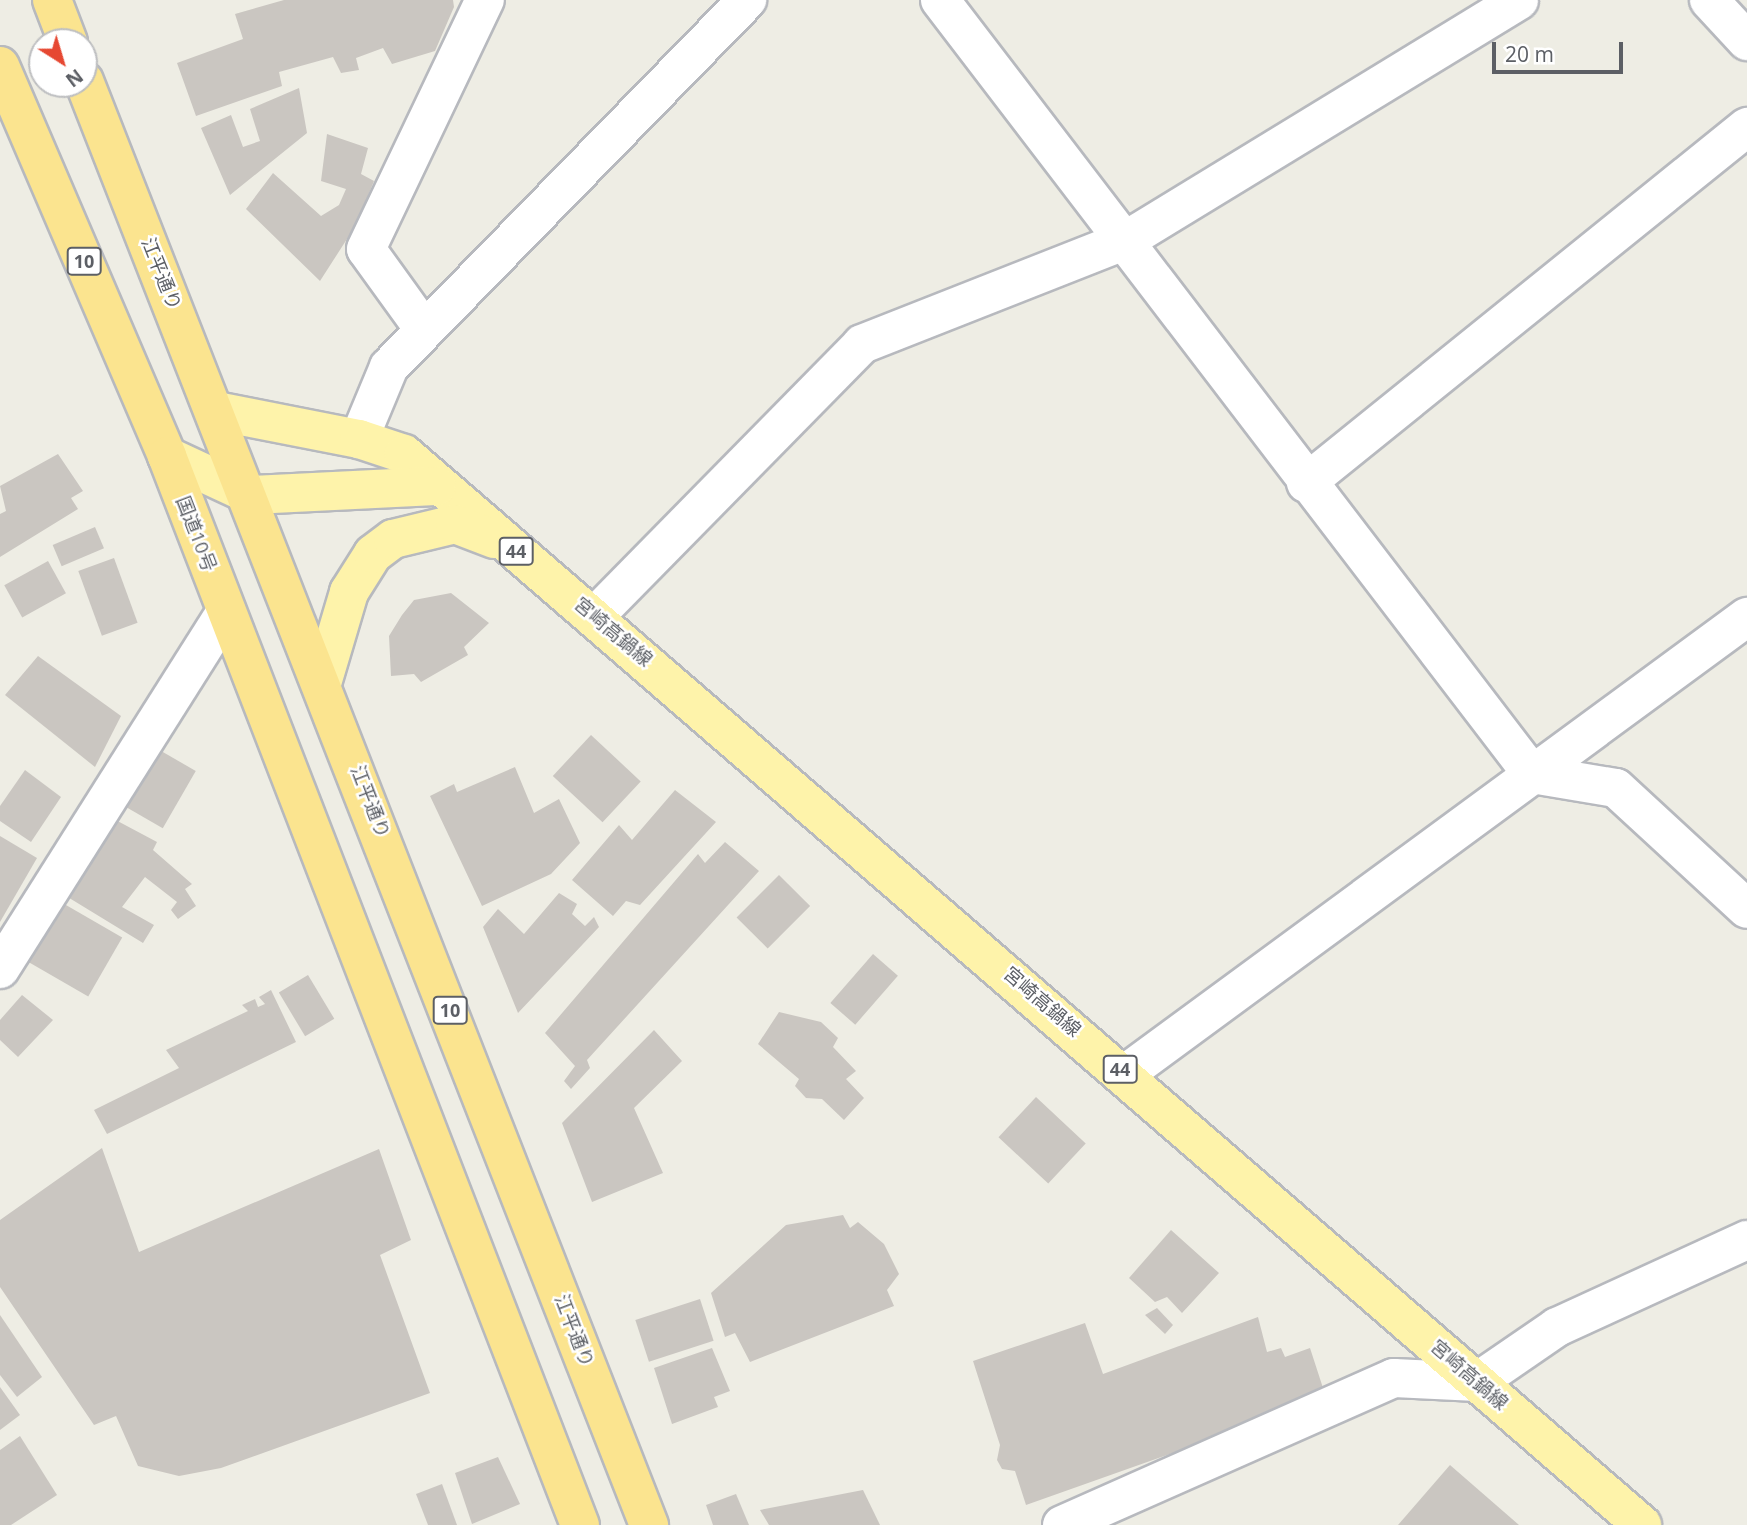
<!DOCTYPE html>
<html>
<head>
<meta charset="utf-8">
<style>
	body { margin:0 }
	#map { position:relative; width:1747px; height:1525px; overflow:hidden; background:#eeede4; font-family:"Open Sans","Noto Sans JP",sans-serif }
	div>[style] { position:absolute }
	.building>* { inset:0; background:#cac6c1; transform-origin:0 0 }
	.roads { filter:drop-shadow(2px 0 #b7b9be) drop-shadow(-2px 0 #b7b9be) drop-shadow(0 2px #b7b9be) drop-shadow(0 -2px #b7b9be) }
	.minor>* { height:38px; margin:-19px; padding:0 19px; transform-origin:19px; border-radius:19px; background:#fff }
	.major>* { height:38px; margin:-19px; padding:0 19px; transform-origin:19px; border-radius:19px; background:#fef3aa }
	.highway>* { height:38px; margin:-19px; padding:0 19px; transform-origin:19px; border-radius:19px; background:#fbe48f }
	span { translate:-50% -50%; white-space:nowrap; text-align:center; line-height:1.15; -webkit-text-stroke:5px #fff; paint-order:stroke }
	.shield-label span { padding:2px 5px; background:#fff; border:2px solid; border-radius:5px; -webkit-text-stroke-width:0 }
	.shield-label { font-size:18px; color:#5c5f65; font-weight:700 }
	.street-label { font-size:19px; color:#5c5f65 }
	.north { position:absolute; left:28px; top:28px; width:70px; height:70px; box-sizing:border-box; background:#fff; border:2px solid #bebfc1; border-radius:50%; rotate:143deg; font-size:19px; font-weight:700; line-height:28px; text-align:center; color:#5c5f65 }
	.north::after { content:''; display:block; margin:auto; width:24px; height:32px; background:#e64832; clip-path:polygon(50% 0,100% 100%,50% 72%,0 100%) }
	.scale { position:absolute; left:1492px; top:42px; width:131px; height:32px; box-sizing:border-box; border:4px solid #5c5f65; border-top:0; padding-left:9px; font-size:21px; line-height:24px; white-space:nowrap; color:#5c5f65; -webkit-text-stroke:5px #fff; paint-order:stroke }
</style>
</head>
<body>
<div id="map">
	<div class="building">
		<div style="clip-path:polygon(284px 0,453px 0,454px 7px,435px 51px,392px 64px,383px 48px,356px 58px,359px 70px,341px 73px,333px 57px,279px 72px,282px 86px,196px 116px,177px 63px,243px 39px,235px 14px)"></div>
		<div style="clip-path:polygon(299px 88px,307px 133px,230px 195px,201px 128px,231px 115px,243px 147px,260px 141px,250px 109px)"></div>
		<div style="clip-path:polygon(327px 134px,368px 148px,361px 174px,374px 181px,356px 225px,320px 281px,246px 209px,273px 173px,321px 216px,339px 205px,346px 189px,321px 181px)"></div>
		<div style="clip-path:polygon(58px 454px,83px 491px,71px 498px,78px 509px,0 557px,0 514px,6px 511px,0 486px)"></div>
		<div style="left:95px;top:527px;width:23px;height:46px;rotate:67deg"></div>
		<div style="left:114px;top:558px;width:69px;height:38px;rotate:70deg"></div>
		<div style="left:48px;top:561px;width:37px;height:50px;rotate:61deg"></div>
		<div style="clip-path:polygon(451px 593px,489px 623px,464px 647px,468px 655px,421px 682px,414px 674px,391px 676px,389px 636px,402px 615px,414px 600px)"></div>
		<div style="clip-path:polygon(38px 656px,121px 716px,95px 767px,5px 695px)"></div>
		<div style="left:591px;top:735px;width:68px;height:56px;rotate:43deg"></div>
		<div style="left:149px;top:744px;width:54px;height:66px;rotate:30deg"></div>
		<div style="clip-path:polygon(515px 767px,534px 813px,559px 799px,580px 843px,551px 874px,482px 906px,430px 796px,454px 784px,457px 792px)"></div>
		<div style="clip-path:polygon(25px 770px,61px 797px,31px 842px,0 821px,0 806px)"></div>
		<div style="clip-path:polygon(675px 790px,716px 822px,640px 905px,626px 901px,613px 916px,572px 880px,619px 825px,632px 840px)"></div>
		<div style="clip-path:polygon(110px 817px,157px 842px,153px 850px,192px 884px,185px 889px,196px 906px,178px 919px,171px 910px,177px 902px,145px 877px,122px 907px,154px 925px,143px 943px,66px 896px)"></div>
		<div style="clip-path:polygon(0 836px,37px 858px,0 922px)"></div>
		<div style="clip-path:polygon(725px 842px,759px 871px,587px 1060px,590px 1068px,571px 1089px,564px 1081px,575px 1066px,545px 1033px,698px 854px,705px 863px)"></div>
		<div style="left:779px;top:875px;width:44px;height:60px;rotate:45deg"></div>
		<div style="clip-path:polygon(559px 893px,577px 904px,572px 914px,585px 926px,594px 917px,599px 927px,518px 1013px,483px 927px,498px 909px,524px 934px)"></div>
		<div style="left:59px;top:901px;width:73px;height:68px;rotate:30deg"></div>
		<div style="left:873px;top:954px;width:33px;height:65px;rotate:41deg"></div>
		<div style="left:308px;top:975px;width:51px;height:34px;rotate:59deg"></div>
		<div style="clip-path:polygon(271px 990px,296px 1042px,107px 1134px,94px 1110px,179px 1068px,166px 1050px,248px 1011px,242px 1005px,255px 999px,258px 1007px,265px 1004px,259px 997px)"></div>
		<div style="clip-path:polygon(22px 995px,53px 1020px,18px 1057px,0 1040px,0 1020px)"></div>
		<div style="clip-path:polygon(779px 1012px,821px 1022px,838px 1038px,833px 1047px,856px 1071px,846px 1079px,864px 1098px,844px 1120px,822px 1099px,806px 1098px,795px 1086px,799px 1079px,758px 1044px)"></div>
		<div style="clip-path:polygon(654px 1030px,682px 1061px,634px 1108px,663px 1173px,592px 1202px,562px 1123px)"></div>
		<div style="left:1036px;top:1097px;width:68px;height:55px;rotate:43deg"></div>
		<div style="clip-path:polygon(102px 1148px,139px 1252px,379px 1149px,411px 1240px,380px 1255px,430px 1393px,221px 1468px,179px 1476px,138px 1466px,116px 1416px,94px 1425px,0 1287px,0 1220px)"></div>
		<div style="clip-path:polygon(843px 1215px,850px 1228px,858px 1222px,884px 1244px,899px 1274px,887px 1290px,894px 1306px,750px 1362px,735px 1333px,725px 1337px,711px 1293px,786px 1225px)"></div>
		<div style="clip-path:polygon(1171px 1230px,1219px 1273px,1182px 1313px,1167px 1297px,1155px 1302px,1129px 1278px)"></div>
		<div style="left:700px;top:1299px;width:44px;height:68px;rotate:72deg"></div>
		<div style="clip-path:polygon(1157px 1308px,1173px 1325px,1165px 1334px,1145px 1315px)"></div>
		<div style="clip-path:polygon(0 1315px,42px 1377px,17px 1397px,0 1375px)"></div>
		<div style="clip-path:polygon(1258px 1317px,1267px 1352px,1281px 1348px,1285px 1357px,1310px 1348px,1323px 1388px,1311px 1404px,1026px 1505px,1015px 1471px,1002px 1469px,997px 1460px,1000px 1445px,973px 1361px,1085px 1323px,1103px 1374px)"></div>
		<div style="clip-path:polygon(712px 1348px,730px 1391px,714px 1397px,718px 1407px,672px 1424px,654px 1368px)"></div>
		<div style="clip-path:polygon(0 1387px,20px 1415px,0 1430px)"></div>
		<div style="clip-path:polygon(20px 1436px,57px 1495px,11px 1525px,0 1525px,0 1450px)"></div>
		<div style="clip-path:polygon(498px 1457px,520px 1504px,472px 1524px,455px 1473px)"></div>
		<div style="clip-path:polygon(1450px 1465px,1519px 1525px,1398px 1525px)"></div>
		<div style="clip-path:polygon(442px 1484px,457px 1525px,428px 1525px,416px 1494px)"></div>
		<div style="clip-path:polygon(863px 1490px,880px 1525px,769px 1525px,760px 1510px)"></div>
		<div style="clip-path:polygon(736px 1494px,749px 1525px,713px 1525px,706px 1505px)"></div>
	</div>
	<div class="roads">
		<div class="minor">
			<div style="left:940px;top:0;width:974px;rotate:52.59deg"></div>
			<div style="left:1532px;top:774px;width:85px;rotate:9.5deg"></div>
			<div style="left:1616px;top:788px;width:178px;rotate:42.7deg"></div>
			<div style="left:1709px;top:0;width:56px;rotate:47.2deg"></div>
			<div style="left:423px;top:328px;width:97px;rotate:-125.8deg"></div>
			<div style="left:366px;top:249px;width:276px;rotate:-64.5deg"></div>
			<div style="left:359px;top:439px;width:78px;rotate:-67.4deg"></div>
			<div style="left:389px;top:367px;width:513px;rotate:-45.71deg"></div>
			<div style="left:1306px;top:483px;width:567px;rotate:-38.91deg"></div>
			<div style="left:595px;top:616px;width:381px;rotate:-45.5deg"></div>
			<div style="left:862px;top:344px;width:286px;rotate:-21.5deg"></div>
			<div style="left:1128px;top:239px;width:458px;rotate:-31.4deg"></div>
			<div style="left:0;top:969px;width:423px;rotate:-57.7deg"></div>
			<div style="left:1125px;top:1074px;width:772px;rotate:-36.31deg"></div>
			<div style="left:1062px;top:1525px;width:363px;rotate:-23.9deg"></div>
			<div style="left:1394px;top:1378px;width:83px;rotate:2.8deg"></div>
			<div style="left:1477px;top:1382px;width:97px;rotate:-34.5deg"></div>
			<div style="left:1557px;top:1327px;width:209px;rotate:-24.6deg"></div>
		</div>
		<div class="major">
			<div style="left:216px;top:411px;width:146px;rotate:11.1deg"></div>
			<div style="left:359px;top:439px;width:47px;rotate:18.4deg"></div>
			<div style="left:404px;top:454px;width:1637px;rotate:40.86deg"></div>
			<div style="left:167px;top:456px;width:93px;rotate:24.9deg"></div>
			<div style="left:251px;top:495px;width:186px;rotate:-2.8deg"></div>
			<div style="left:323px;top:680px;width:92px;rotate:-73.5deg"></div>
			<div style="left:349px;top:592px;width:45px;rotate:-57.7deg"></div>
			<div style="left:373px;top:554px;width:25px;rotate:-37deg"></div>
			<div style="left:393px;top:539px;width:64px;rotate:-13.6deg"></div>
			<div style="left:455px;top:524px;width:42px;rotate:21deg"></div>
		</div>
		<div class="highway">
			<div style="left:52px;top:0;width:45px;rotate:69.1deg"></div>
			<div style="left:0;top:66px;width:424px;rotate:66.8deg"></div>
			<div style="left:167px;top:456px;width:1146px;rotate:68.88deg"></div>
			<div style="left:84px;top:81px;width:1551px;rotate:68.63deg"></div>
		</div>
	</div>
	<div class="shield-label">
		<span style="left:84px;top:261px">10</span>
		<span style="left:516px;top:551px">44</span>
		<span style="left:450px;top:1010px">10</span>
		<span style="left:1120px;top:1069px">44</span>
	</div>
	<div class="street-label">
		<span style="left:161px;top:274px;rotate:68deg">江平通り</span>
		<span style="left:196px;top:534px;rotate:69deg">国道10号</span>
		<span style="left:613px;top:632px;rotate:40deg">宮崎高鍋線</span>
		<span style="left:370px;top:802px;rotate:69deg">江平通り</span>
		<span style="left:1042px;top:1002px;rotate:41deg">宮崎高鍋線</span>
		<span style="left:574px;top:1331px;rotate:69deg">江平通り</span>
		<span style="left:1469px;top:1375px;rotate:41deg">宮崎高鍋線</span>
	</div>
	<div class="north">N</div>
	<div class="scale">20 m</div>
</div>
</body>
</html>
